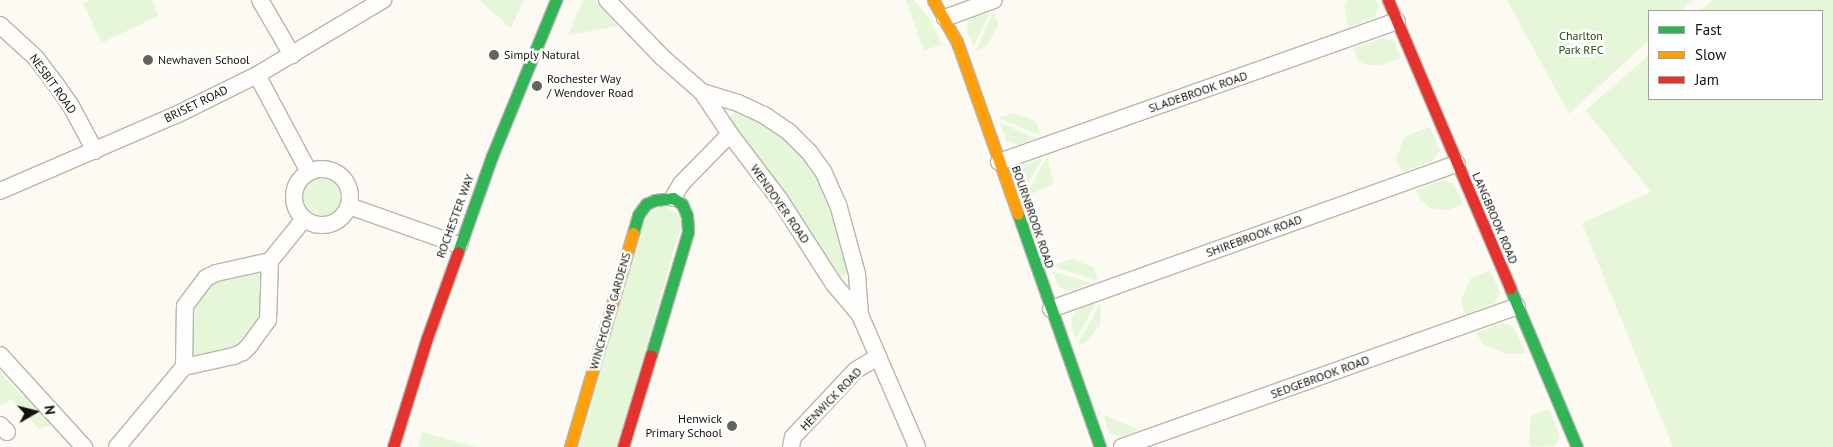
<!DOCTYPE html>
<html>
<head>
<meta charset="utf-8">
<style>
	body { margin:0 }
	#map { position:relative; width:1833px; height:447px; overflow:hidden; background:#fcfaf2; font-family:"PT Sans",sans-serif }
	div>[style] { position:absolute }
	.green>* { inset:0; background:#e6f6d9 }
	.round { border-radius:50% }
	.roads { filter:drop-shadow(1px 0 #b8b6af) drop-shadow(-1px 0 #b8b6af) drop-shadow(0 1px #b8b6af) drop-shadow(0 -1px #b8b6af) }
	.street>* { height:16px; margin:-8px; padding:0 8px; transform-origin:8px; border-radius:8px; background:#fffefd }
	.street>.ring { margin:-8px; padding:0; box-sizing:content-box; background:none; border:16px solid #fffefd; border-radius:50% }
	.fast>* { height:11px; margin:-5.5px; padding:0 5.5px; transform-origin:5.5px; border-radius:5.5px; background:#30b455 }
	.slow>* { height:11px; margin:-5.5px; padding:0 5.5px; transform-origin:5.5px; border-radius:5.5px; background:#ff9f0a }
	.jam>* { height:11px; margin:-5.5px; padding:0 5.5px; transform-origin:5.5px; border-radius:5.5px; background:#e5322d }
	.dots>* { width:14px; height:14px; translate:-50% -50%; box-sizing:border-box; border:2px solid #fff; border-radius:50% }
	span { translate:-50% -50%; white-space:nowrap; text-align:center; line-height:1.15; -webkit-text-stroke:5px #fff; paint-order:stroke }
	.park-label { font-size:12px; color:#234a02 }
	.poi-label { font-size:12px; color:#13110a }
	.left { translate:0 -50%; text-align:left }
	.right { translate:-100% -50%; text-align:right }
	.street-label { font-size:12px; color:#13110a }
	.legend { position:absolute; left:1648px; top:10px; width:175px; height:90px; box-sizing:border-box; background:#fff; border:1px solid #a1a09d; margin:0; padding:6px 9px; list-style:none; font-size:15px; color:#13110a }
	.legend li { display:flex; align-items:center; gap:10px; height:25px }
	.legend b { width:25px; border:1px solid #a1a09d }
	.north { position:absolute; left:10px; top:387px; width:50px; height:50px; -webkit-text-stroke:4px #fff; paint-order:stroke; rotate:82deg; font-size:14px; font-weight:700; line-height:20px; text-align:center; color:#13110a }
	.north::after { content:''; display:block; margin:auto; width:18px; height:22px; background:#13110a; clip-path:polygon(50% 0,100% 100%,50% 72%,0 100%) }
</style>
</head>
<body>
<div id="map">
	<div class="green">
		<div style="clip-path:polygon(90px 0,151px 0,159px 15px,102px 43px,83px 4px)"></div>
		<div style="clip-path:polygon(479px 0,524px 0,511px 28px)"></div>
		<div style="clip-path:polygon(583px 0,594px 0,618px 26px,568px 35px)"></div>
		<div style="clip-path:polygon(906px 0,914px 0,928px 17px,942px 44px,924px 51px)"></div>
		<div style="clip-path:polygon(1348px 0,1376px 0,1379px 7px,1374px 18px,1348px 27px,1344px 6px)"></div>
		<div style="clip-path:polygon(1507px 0,1693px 0,1681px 11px,1649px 11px,1649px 40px,1569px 114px)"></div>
		<div style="clip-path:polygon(1713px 0,1833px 0,1833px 447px,1673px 447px,1582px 223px,1651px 192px,1586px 110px,1649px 55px,1649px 99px,1822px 99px,1822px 11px,1700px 11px)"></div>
		<div style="clip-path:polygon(994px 11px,998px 23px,997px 29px,986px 46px,975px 52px)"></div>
		<div style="clip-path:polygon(990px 12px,973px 47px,967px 30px,969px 20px)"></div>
		<div style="clip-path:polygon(1382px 38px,1394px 41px,1401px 58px,1379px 65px,1366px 65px,1358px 61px,1353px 48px)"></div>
		<div style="clip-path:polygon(736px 111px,759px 120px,792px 142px,825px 187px,850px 269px,843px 276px,837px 276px,729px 123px,731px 116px)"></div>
		<div style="clip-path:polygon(1013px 113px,1036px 121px,1041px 136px,998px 118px)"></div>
		<div style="clip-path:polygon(1000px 123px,1036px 138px,1017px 145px,1006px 140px)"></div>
		<div style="clip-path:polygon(1430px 127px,1440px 150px,1433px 160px,1402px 172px,1396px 159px,1405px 136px)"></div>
		<div style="clip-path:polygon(1047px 156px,1054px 184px,1026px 196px)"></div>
		<div style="clip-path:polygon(1043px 158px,1024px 190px,1018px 173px,1025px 164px)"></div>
		<div class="round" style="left:301px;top:176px;width:42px;height:42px"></div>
		<div style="clip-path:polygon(1443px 180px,1454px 184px,1463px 204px,1448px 210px,1431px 208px,1420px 200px,1416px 190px)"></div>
		<div style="clip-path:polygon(663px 204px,683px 218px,618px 447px,575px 447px,642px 218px)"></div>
		<div style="clip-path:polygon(1072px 259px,1094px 268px,1098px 281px,1051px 266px)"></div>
		<div style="clip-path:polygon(1490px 270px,1500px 293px,1495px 303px,1465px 315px,1461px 301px,1471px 278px)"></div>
		<div style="clip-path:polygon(1052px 271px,1091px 283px,1069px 291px,1059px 287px)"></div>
		<div style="clip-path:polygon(255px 272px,262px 278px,262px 316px,242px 346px,196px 358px,192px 355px,190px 314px,194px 305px,215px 280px)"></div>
		<div style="clip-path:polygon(1101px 302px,1100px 325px,1086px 342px,1079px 345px,1078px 343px)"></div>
		<div style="clip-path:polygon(1096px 303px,1076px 339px,1071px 324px,1073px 315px,1079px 309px)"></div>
		<div style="clip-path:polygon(1503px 323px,1514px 327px,1525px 353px,1507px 354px,1484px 345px,1476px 333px)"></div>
		<div style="clip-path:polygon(0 372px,22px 396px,30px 396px,54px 424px,39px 429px,11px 399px,0 406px)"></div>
		<div style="clip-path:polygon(1549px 409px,1560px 435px,1555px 446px,1531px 447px,1529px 441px,1531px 416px)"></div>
		<div style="clip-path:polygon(1104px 415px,1139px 430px,1120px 437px,1109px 433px)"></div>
		<div style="clip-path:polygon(422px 432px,476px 447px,418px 447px)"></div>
	</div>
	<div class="roads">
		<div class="street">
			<div style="left:260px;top:0;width:64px;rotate:59.8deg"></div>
			<div style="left:607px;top:0;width:79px;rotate:46deg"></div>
			<div style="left:662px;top:57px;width:53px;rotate:41.2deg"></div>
			<div style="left:702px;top:92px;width:50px;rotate:56.3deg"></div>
			<div style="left:730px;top:134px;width:83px;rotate:52.9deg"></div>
			<div style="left:780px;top:200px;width:98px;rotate:57.4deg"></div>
			<div style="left:833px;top:283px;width:42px;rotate:49.8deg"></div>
			<div style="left:945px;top:18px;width:52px;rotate:-20.2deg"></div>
			<div style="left:0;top:25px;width:49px;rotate:42.5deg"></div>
			<div style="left:36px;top:58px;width:35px;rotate:53deg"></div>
			<div style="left:57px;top:86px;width:24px;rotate:55deg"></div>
			<div style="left:71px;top:106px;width:51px;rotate:61.9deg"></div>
			<div style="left:257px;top:75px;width:110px;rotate:61.8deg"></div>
			<div style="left:702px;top:92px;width:38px;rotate:17deg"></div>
			<div style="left:738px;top:103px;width:29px;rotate:25deg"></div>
			<div style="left:764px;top:115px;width:30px;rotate:34deg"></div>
			<div style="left:789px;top:132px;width:28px;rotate:45deg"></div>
			<div style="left:809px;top:152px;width:24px;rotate:54deg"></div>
			<div style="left:823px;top:171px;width:36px;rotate:66deg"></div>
			<div style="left:838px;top:204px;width:73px;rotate:74.8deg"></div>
			<div style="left:857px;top:274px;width:41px;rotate:85.8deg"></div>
			<div style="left:860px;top:315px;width:144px;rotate:66.6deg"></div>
			<div style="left:999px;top:162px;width:422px;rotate:-19.5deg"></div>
			<div class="ring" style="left:294px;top:169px;width:40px;height:40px"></div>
			<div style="left:0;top:191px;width:192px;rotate:-23.4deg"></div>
			<div style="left:176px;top:115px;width:90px;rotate:-26.3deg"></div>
			<div style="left:257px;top:75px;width:147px;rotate:-30.8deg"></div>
			<div style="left:673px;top:198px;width:16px;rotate:-60deg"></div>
			<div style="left:681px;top:184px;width:70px;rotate:-45.6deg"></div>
			<div style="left:349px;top:206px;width:117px;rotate:19.5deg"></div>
			<div style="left:1051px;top:309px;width:431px;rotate:-19.7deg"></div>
			<div style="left:0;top:355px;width:125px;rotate:47.6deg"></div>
			<div style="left:184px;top:367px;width:61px;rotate:-89.1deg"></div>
			<div style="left:185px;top:306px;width:35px;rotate:-53deg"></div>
			<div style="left:206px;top:278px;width:11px;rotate:-27deg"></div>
			<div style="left:216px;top:273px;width:55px;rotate:-12.5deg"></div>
			<div style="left:0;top:425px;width:10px;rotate:45deg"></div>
			<div style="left:117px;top:447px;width:104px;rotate:-50.1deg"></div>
			<div style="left:184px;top:367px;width:51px;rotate:-12.4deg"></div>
			<div style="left:234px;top:356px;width:10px;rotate:-24deg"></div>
			<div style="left:243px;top:352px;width:8px;rotate:-45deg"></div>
			<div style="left:249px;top:346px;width:32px;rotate:-54deg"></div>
			<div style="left:268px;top:320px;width:59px;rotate:-88.1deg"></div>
			<div style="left:270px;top:261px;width:54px;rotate:-51deg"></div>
			<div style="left:791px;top:447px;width:10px;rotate:-79deg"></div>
			<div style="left:793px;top:437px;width:92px;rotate:-46.8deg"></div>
			<div style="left:856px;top:370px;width:26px;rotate:-31deg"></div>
			<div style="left:1122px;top:447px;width:419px;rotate:-19.6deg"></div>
		</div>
		<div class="fast">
			<div style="left:1018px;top:214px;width:247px;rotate:70.6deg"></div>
			<div style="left:633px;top:233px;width:19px;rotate:-74deg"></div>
			<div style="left:638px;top:215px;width:14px;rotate:-54deg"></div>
			<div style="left:646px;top:204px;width:10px;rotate:-24deg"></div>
			<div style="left:655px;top:200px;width:18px;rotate:-6deg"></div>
			<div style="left:673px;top:198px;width:11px;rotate:34deg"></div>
			<div style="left:682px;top:204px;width:13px;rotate:67deg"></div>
			<div style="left:687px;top:216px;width:16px;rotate:86deg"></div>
			<div style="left:688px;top:232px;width:128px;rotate:106.7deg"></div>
			<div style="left:458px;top:252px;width:102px;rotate:-70.5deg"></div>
			<div style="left:492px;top:156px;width:169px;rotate:-67.7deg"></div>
			<div style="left:1510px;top:288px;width:173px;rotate:67.2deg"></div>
		</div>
		<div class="slow">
			<div style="left:933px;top:0;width:48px;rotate:60.3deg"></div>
			<div style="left:957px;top:42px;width:182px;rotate:70.5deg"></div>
			<div style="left:570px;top:447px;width:223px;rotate:-73.6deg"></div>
		</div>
		<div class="jam">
			<div style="left:1388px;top:0;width:313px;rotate:67deg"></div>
			<div style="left:393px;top:447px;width:114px;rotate:-72.7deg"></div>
			<div style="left:427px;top:338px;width:91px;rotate:-70.2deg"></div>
			<div style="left:623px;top:447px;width:96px;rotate:-73.1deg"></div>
		</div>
	</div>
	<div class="dots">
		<div style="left:494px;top:55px;background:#65635b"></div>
		<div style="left:148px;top:60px;background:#65635b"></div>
		<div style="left:537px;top:86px;background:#65635b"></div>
		<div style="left:732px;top:426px;background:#65635b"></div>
	</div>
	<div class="park-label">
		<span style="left:1581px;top:43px">Charlton<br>Park RFC</span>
	</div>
	<div class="poi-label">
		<span class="left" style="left:504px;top:55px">Simply Natural</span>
		<span class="left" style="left:158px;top:60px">Newhaven School</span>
		<span class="left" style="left:547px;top:86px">Rochester Way<br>/ Wendover Road</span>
		<span class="right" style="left:722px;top:426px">Henwick<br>Primary School</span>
	</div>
	<div class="street-label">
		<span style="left:53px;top:84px;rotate:54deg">NESBIT ROAD</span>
		<span style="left:1198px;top:92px;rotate:-19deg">SLADEBROOK ROAD</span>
		<span style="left:196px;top:104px;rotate:-26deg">BRISET ROAD</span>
		<span style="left:780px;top:204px;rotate:55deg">WENDOVER ROAD</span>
		<span style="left:455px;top:216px;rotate:-70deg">ROCHESTER WAY</span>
		<span style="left:1033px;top:217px;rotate:71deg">BOURNBROOK ROAD</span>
		<span style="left:1495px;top:218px;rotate:67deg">LANGBROOK ROAD</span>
		<span style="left:1254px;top:236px;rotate:-20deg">SHIREBROOK ROAD</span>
		<span style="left:610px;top:311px;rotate:-74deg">WINCHCOMB GARDENS</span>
		<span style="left:1320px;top:377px;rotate:-20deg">SEDGEBROOK ROAD</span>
		<span style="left:831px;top:399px;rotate:-46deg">HENWICK ROAD</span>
	</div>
	<ul class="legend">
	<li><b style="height:6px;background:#30b455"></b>Fast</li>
	<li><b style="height:6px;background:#ff9f0a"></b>Slow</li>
	<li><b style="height:6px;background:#e5322d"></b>Jam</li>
	</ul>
	<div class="north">N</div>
</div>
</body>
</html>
